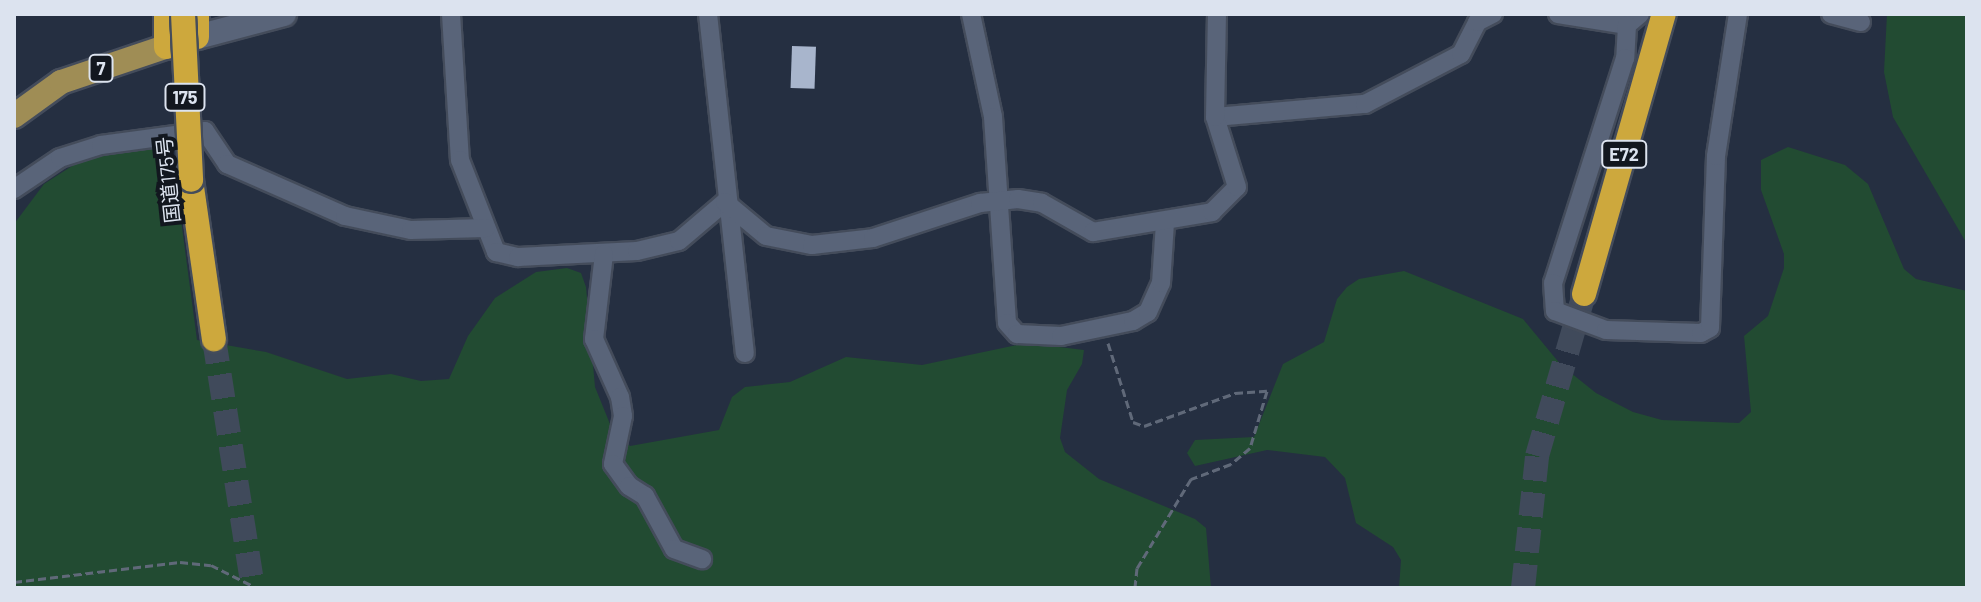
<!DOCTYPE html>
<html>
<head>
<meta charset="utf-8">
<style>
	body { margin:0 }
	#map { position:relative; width:1981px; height:602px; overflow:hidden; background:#252f41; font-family:Barlow,"Noto Sans JP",sans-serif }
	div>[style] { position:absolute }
	.green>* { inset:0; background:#224b32 }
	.building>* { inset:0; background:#a8b5cc; transform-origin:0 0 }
	.highway-tunnel>* { height:24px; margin-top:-12px; transform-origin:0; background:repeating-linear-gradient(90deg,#404a5b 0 24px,transparent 0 36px) }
	.path>* { height:3px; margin-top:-1.5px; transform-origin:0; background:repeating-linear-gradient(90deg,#606979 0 8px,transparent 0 12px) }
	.roads { filter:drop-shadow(2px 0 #444c5b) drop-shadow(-2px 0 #444c5b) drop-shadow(0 2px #444c5b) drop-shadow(0 -2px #444c5b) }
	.street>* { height:18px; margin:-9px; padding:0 9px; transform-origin:9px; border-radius:9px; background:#596479 }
	.secondary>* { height:24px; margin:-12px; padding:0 12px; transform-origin:12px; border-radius:12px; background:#596479 }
	.primary>* { height:24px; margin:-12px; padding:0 12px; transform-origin:12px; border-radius:12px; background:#9f8d55 }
	.highway>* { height:24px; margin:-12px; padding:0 12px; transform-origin:12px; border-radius:12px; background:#cda83d }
	.bridges { filter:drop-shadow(2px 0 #444c5b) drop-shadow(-2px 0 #444c5b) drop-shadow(0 2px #444c5b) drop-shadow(0 -2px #444c5b) }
	.highway-bridge>* { height:24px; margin:-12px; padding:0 12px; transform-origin:12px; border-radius:12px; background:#cda83d }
	span { translate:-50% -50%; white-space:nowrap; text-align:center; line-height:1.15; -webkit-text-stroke:8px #12171f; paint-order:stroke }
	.shield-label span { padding:2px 6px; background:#12171f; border:2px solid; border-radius:6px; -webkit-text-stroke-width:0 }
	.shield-label { font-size:18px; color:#dce3ef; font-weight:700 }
	.street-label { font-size:20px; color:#dce3ef }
	.frame { position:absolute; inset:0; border:16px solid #dce3ef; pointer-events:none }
</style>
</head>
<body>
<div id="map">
	<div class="green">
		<div style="clip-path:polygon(1887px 14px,1967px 14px,1967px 244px,1893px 117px,1884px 72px)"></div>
		<div style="clip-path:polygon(159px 147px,172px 152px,197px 340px,266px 352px,347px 379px,391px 374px,421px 381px,449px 379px,468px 336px,495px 298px,536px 272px,567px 268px,581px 273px,586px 287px,595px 387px,612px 429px,630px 446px,719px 430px,732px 397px,745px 387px,790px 382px,846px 357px,922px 365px,1026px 343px,1084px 350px,1082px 364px,1067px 390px,1060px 438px,1065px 452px,1099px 479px,1195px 519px,1206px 528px,1211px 588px,14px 588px,14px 224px,44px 184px,86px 157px)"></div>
		<div style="clip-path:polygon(1788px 147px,1845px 165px,1868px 184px,1904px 269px,1916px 279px,1967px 291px,1967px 588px,1399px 588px,1401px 560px,1393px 547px,1356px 523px,1345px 478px,1325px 457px,1267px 450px,1195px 466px,1187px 453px,1195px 440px,1254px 437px,1283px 364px,1324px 342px,1337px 299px,1347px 287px,1359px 279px,1404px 271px,1523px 319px,1561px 365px,1596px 393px,1633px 412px,1662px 420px,1739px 423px,1751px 412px,1744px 336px,1768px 316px,1784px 268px,1784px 254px,1761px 190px,1761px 160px)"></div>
	</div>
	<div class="building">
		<div style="left:792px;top:46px;width:24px;height:42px;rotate:2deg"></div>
	</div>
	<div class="highway-tunnel">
		<div style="left:214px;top:339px;width:252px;rotate:81.1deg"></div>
		<div style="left:1523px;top:588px;width:133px;rotate:-83.9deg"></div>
		<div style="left:1537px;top:456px;width:169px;rotate:-73.8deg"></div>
	</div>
	<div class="path">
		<div style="left:1108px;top:343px;width:83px;rotate:72.4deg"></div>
		<div style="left:1133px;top:422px;width:12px;rotate:20deg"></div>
		<div style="left:1144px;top:426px;width:97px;rotate:-19.9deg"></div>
		<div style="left:1235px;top:393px;width:32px;rotate:-4deg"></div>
		<div style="left:1267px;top:391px;width:59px;rotate:106.6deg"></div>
		<div style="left:1250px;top:448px;width:25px;rotate:140deg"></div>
		<div style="left:1231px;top:464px;width:43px;rotate:159.4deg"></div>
		<div style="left:1191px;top:479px;width:104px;rotate:121.2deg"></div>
		<div style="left:1137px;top:568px;width:20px;rotate:96deg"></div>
		<div style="left:14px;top:582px;width:167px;rotate:-6.9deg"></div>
		<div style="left:180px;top:562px;width:31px;rotate:6deg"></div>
		<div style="left:211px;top:565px;width:51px;rotate:26.6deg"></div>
	</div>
	<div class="roads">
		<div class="street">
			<div style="left:451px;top:14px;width:146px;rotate:86.5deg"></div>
			<div style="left:460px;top:160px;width:99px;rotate:68.6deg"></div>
			<div style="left:496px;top:252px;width:23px;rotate:13deg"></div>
			<div style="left:518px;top:257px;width:119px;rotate:-2.9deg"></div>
			<div style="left:637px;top:251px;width:43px;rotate:-13.4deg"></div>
			<div style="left:679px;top:241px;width:60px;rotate:-40.3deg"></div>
			<div style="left:708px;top:14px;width:341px;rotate:83.8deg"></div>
			<div style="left:971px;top:14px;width:105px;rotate:77.9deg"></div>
			<div style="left:993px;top:117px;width:206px;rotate:86.1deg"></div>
			<div style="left:1007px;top:323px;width:15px;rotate:48deg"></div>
			<div style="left:1017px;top:334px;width:44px;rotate:2.6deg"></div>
			<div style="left:1061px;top:336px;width:74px;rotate:-11.8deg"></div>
			<div style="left:1133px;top:321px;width:17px;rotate:-31deg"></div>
			<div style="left:1148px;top:312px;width:32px;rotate:-66deg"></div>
			<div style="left:1161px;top:283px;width:61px;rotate:-86.2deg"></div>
			<div style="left:1558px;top:14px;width:70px;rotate:9.1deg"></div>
			<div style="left:1627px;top:25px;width:17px;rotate:-40deg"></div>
			<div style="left:1831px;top:14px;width:31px;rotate:15deg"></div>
			<div style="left:1627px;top:25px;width:33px;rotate:93deg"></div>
			<div style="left:1625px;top:58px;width:236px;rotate:107.7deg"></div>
			<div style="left:1553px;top:283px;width:28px;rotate:86deg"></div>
			<div style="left:1555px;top:311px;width:54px;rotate:20.4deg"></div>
			<div style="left:1606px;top:330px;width:95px;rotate:1.8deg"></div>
			<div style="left:1701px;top:333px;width:10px;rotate:-29deg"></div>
			<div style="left:1710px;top:328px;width:172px;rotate:-88deg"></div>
			<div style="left:1716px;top:156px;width:144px;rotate:-81.2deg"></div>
			<div style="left:1215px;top:117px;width:151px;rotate:-5deg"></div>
			<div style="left:1365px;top:104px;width:108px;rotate:-27.5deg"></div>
			<div style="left:1461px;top:54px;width:36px;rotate:-63deg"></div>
			<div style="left:1477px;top:22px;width:18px;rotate:-27deg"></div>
			<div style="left:14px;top:189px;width:55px;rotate:-34deg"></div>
			<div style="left:60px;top:158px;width:43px;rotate:-17.6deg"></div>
			<div style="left:101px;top:145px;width:105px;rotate:-7.7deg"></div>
			<div style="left:205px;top:131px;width:40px;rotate:56deg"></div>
			<div style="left:227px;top:164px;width:129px;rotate:23.8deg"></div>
			<div style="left:345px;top:216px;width:67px;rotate:12deg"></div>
			<div style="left:411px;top:230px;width:75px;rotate:-1.5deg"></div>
			<div style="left:725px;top:202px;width:53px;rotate:39.7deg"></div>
			<div style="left:766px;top:236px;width:47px;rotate:11.1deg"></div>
			<div style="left:812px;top:245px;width:61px;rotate:-6.5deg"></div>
			<div style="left:873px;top:238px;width:113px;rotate:-18.1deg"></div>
			<div style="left:980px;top:203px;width:38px;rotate:-6deg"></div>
			<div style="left:1018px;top:199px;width:24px;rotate:9deg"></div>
			<div style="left:1042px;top:203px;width:59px;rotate:29.6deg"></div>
			<div style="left:1093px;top:232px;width:121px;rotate:-9.5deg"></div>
			<div style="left:1212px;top:212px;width:35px;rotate:-45deg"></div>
			<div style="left:1237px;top:187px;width:73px;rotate:-107.4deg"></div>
			<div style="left:1215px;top:117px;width:103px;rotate:-88.9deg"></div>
			<div style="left:604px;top:254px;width:86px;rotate:96.7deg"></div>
			<div style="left:594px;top:339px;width:64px;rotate:65.9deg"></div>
			<div style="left:620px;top:397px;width:19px;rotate:81deg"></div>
			<div style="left:623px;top:416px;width:49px;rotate:101.8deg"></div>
			<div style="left:613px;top:464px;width:27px;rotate:54deg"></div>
			<div style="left:629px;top:486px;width:19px;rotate:32deg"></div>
			<div style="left:645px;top:496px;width:60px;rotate:61.3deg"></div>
			<div style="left:674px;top:549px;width:30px;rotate:20deg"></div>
		</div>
		<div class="secondary">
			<div style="left:197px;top:37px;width:90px;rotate:-14.8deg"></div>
		</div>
		<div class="primary">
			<div style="left:14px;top:116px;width:58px;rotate:-35.9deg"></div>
			<div style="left:61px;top:82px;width:132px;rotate:-18.6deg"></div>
		</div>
		<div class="highway">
			<div style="left:166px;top:14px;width:33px;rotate:90deg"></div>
			<div style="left:197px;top:14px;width:23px;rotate:90deg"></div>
			<div style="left:191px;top:180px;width:161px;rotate:81.8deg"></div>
			<div style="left:1584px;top:294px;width:291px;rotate:-74.1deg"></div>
		</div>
	</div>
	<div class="bridges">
		<div class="highway-bridge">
			<div style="left:183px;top:14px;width:166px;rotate:87.2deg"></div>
		</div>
	</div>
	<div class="shield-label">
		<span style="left:101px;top:68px">7</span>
		<span style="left:185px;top:97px">175</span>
		<span style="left:1624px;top:154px">E72</span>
	</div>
	<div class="street-label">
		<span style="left:168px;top:180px;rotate:-96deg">国道175号</span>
	</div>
	<div class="frame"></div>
</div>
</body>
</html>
